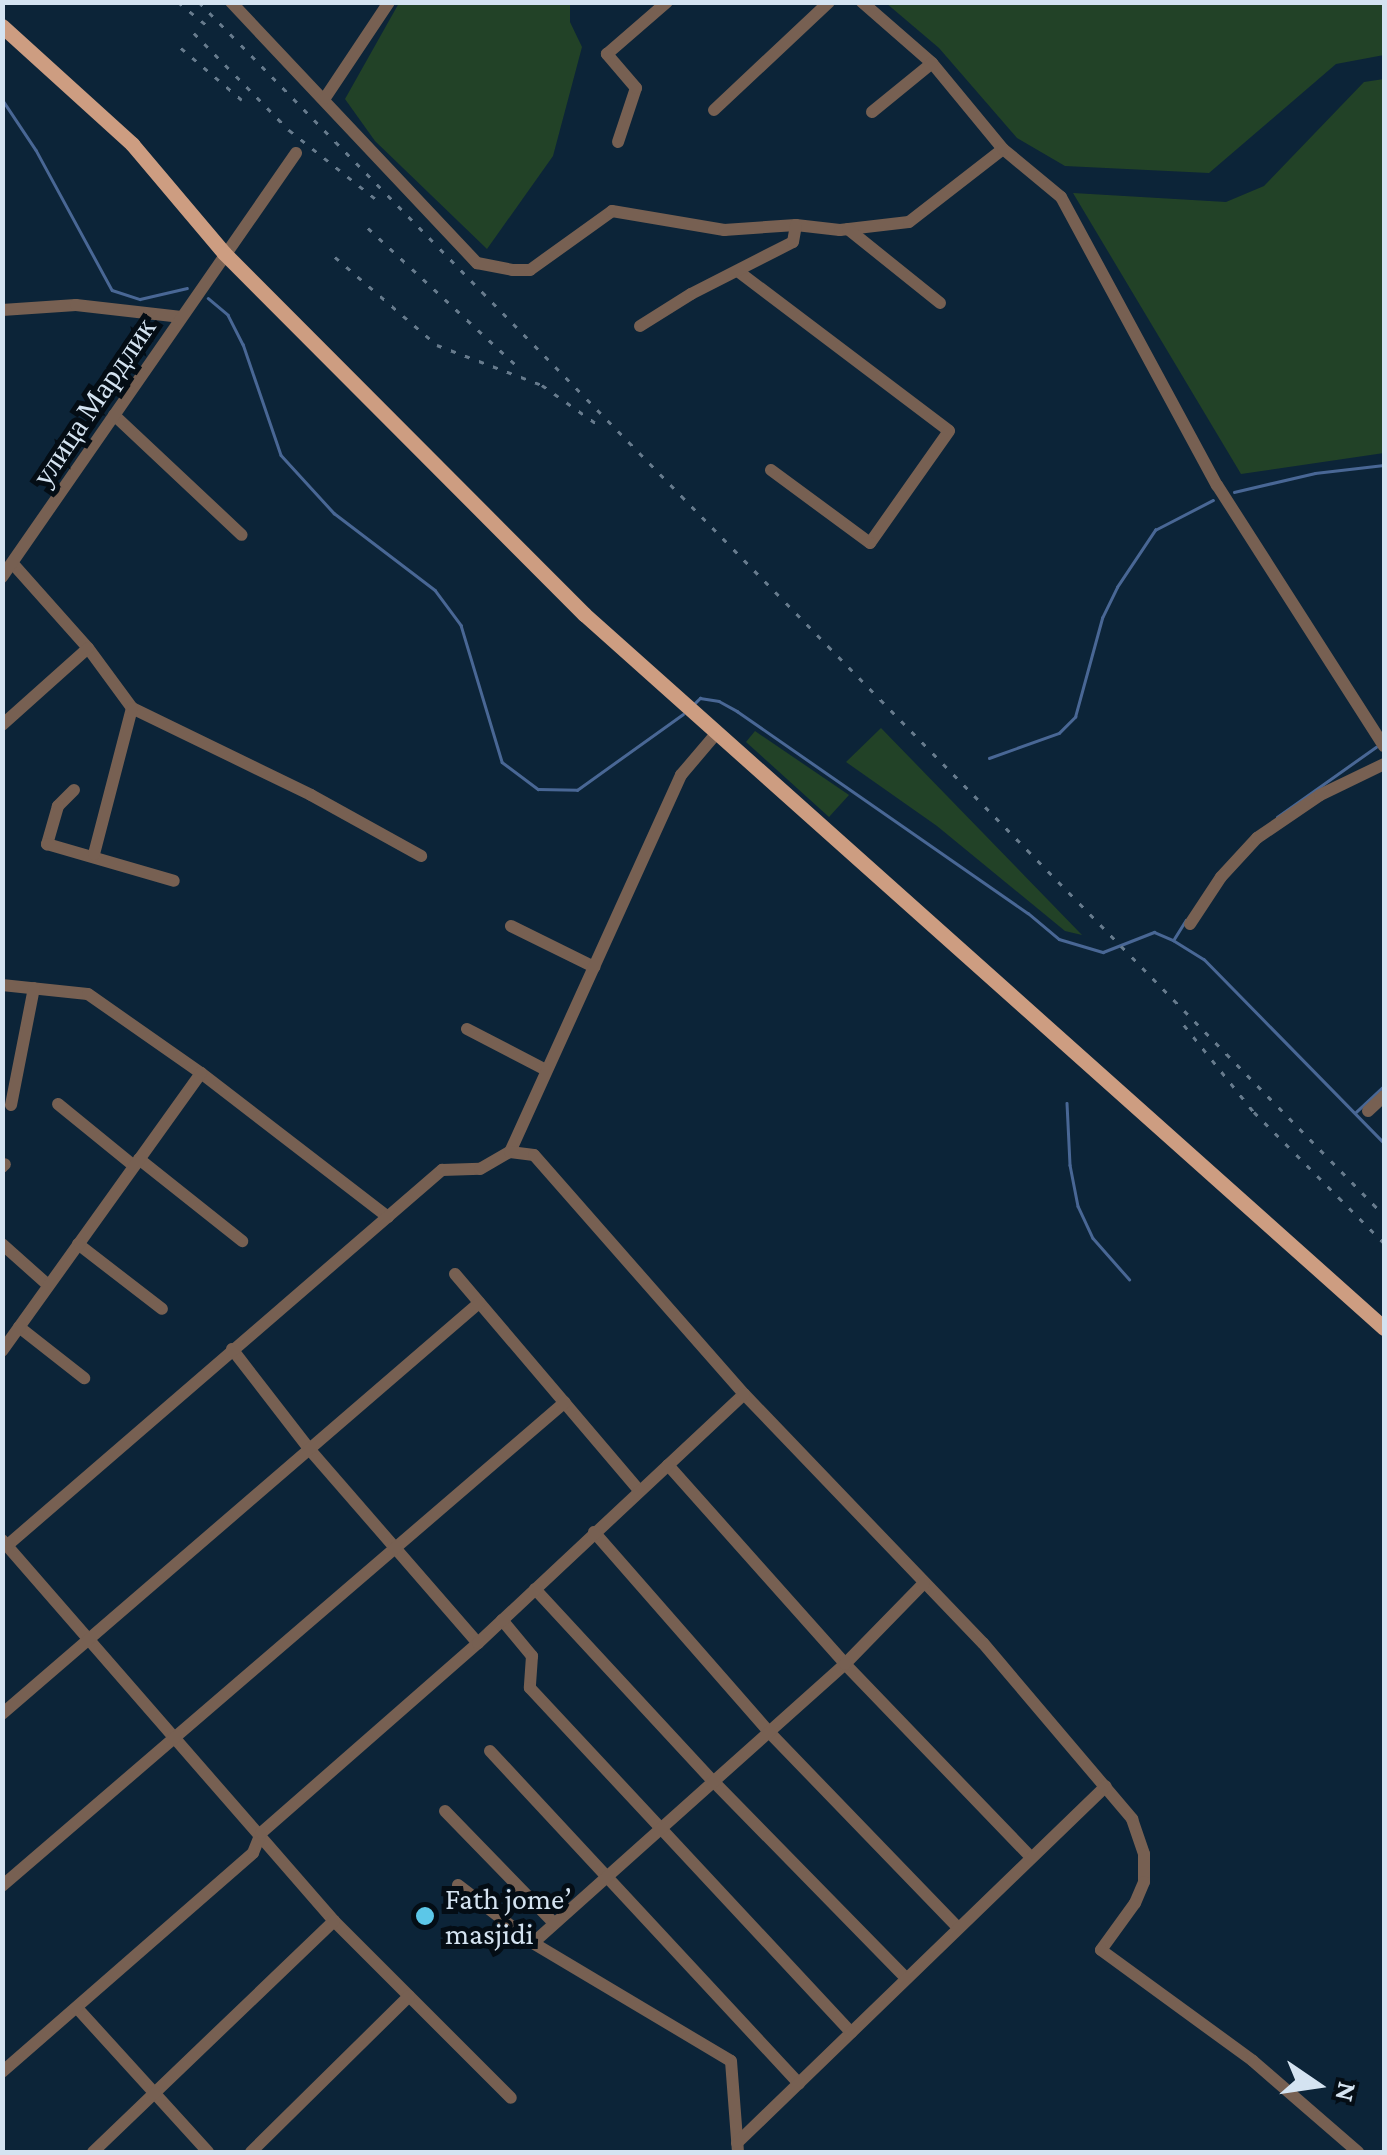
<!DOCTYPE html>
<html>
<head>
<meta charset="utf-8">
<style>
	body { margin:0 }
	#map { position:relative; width:1387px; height:2155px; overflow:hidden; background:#0c2438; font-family:"Crimson Pro",serif }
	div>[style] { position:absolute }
	.green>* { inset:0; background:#224227 }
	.stream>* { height:2.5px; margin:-1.25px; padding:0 1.25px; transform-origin:1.25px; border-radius:1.25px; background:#496795 }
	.minor>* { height:12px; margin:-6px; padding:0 6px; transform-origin:6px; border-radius:6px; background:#776052 }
	.major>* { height:15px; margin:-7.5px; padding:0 7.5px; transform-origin:7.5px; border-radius:7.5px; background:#cd9d81 }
	.rail>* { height:2.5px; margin-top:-1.25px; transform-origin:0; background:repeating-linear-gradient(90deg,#677b8d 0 5px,transparent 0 15px) }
	.dots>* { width:28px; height:28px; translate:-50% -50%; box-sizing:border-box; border:5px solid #040d15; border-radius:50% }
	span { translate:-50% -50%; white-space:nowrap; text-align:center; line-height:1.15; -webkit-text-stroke:10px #040d15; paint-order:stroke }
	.street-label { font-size:30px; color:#d4e3f1 }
	.poi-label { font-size:30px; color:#d4e3f1 }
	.left { translate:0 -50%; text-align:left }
	.frame { position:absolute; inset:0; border:5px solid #d4e3f1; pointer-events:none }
	.north { position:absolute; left:1267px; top:2035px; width:100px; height:100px; -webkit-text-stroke:8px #040d15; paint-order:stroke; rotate:103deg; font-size:28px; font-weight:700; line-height:40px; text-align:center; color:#d4e3f1 }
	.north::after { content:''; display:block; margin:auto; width:35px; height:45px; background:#d4e3f1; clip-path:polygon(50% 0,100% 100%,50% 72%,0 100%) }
</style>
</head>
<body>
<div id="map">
	<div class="green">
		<div style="clip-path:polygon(399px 3px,570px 3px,570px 22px,582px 47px,553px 156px,487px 249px,375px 141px,345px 99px)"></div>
		<div style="clip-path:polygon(886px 3px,1384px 3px,1384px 55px,1336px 64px,1209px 173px,1065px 166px,1017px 138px,939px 48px)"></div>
		<div style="clip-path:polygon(1384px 79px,1384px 453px,1241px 474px,1073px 193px,1226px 202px,1264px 186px,1364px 82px)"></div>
		<div style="clip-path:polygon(881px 728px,1082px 935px,1065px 931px,937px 826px,846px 762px)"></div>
		<div style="clip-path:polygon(755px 731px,849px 795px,829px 817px,746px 742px)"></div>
	</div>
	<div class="stream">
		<div style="left:2px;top:99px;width:61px;rotate:56.3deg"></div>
		<div style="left:36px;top:150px;width:159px;rotate:61.5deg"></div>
		<div style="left:112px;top:290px;width:29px;rotate:18deg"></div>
		<div style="left:140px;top:299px;width:48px;rotate:-13.2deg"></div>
		<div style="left:208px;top:298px;width:26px;rotate:40deg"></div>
		<div style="left:228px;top:315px;width:33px;rotate:63deg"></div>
		<div style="left:243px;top:344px;width:117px;rotate:71.1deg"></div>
		<div style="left:281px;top:455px;width:79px;rotate:47.6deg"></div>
		<div style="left:334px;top:513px;width:127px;rotate:37.3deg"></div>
		<div style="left:435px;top:590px;width:44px;rotate:53.4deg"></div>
		<div style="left:461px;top:625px;width:143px;rotate:73.3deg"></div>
		<div style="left:502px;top:762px;width:45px;rotate:36.9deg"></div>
		<div style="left:538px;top:789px;width:39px;rotate:1deg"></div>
		<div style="left:577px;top:790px;width:130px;rotate:-35.6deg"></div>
		<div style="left:1234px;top:492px;width:83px;rotate:-13.2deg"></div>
		<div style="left:1315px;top:473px;width:69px;rotate:-6.6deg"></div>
		<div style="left:693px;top:705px;width:10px;rotate:-45deg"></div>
		<div style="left:700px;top:698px;width:19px;rotate:9deg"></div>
		<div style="left:719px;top:701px;width:21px;rotate:29deg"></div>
		<div style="left:737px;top:711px;width:354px;rotate:34.8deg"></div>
		<div style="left:1028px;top:913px;width:40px;rotate:40deg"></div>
		<div style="left:1059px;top:939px;width:46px;rotate:16.5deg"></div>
		<div style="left:1103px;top:952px;width:55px;rotate:-21.4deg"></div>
		<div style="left:1154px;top:932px;width:21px;rotate:23deg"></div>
		<div style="left:1173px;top:940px;width:36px;rotate:32deg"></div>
		<div style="left:1204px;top:959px;width:257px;rotate:45.6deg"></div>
		<div style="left:989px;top:758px;width:74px;rotate:-19.7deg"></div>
		<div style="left:1059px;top:733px;width:23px;rotate:-45deg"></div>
		<div style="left:1075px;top:717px;width:103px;rotate:-74.7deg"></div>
		<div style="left:1102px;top:618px;width:34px;rotate:-64deg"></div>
		<div style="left:1117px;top:587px;width:69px;rotate:-56.3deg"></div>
		<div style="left:1155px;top:530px;width:65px;rotate:-27.3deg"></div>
		<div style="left:1277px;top:817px;width:121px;rotate:-35.3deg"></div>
		<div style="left:1174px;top:939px;width:22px;rotate:-58deg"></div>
		<div style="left:1067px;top:1103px;width:62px;rotate:87.2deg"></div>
		<div style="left:1070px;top:1165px;width:42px;rotate:79deg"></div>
		<div style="left:1078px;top:1206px;width:35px;rotate:65deg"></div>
		<div style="left:1093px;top:1238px;width:55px;rotate:48.7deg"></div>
		<div style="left:1356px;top:1112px;width:38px;rotate:-43deg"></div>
	</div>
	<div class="minor">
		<div style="left:231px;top:2px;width:359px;rotate:46.7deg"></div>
		<div style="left:477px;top:263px;width:37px;rotate:11deg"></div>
		<div style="left:513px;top:270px;width:17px"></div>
		<div style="left:530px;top:270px;width:101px;rotate:-35.7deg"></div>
		<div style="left:612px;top:211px;width:114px;rotate:9.6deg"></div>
		<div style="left:724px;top:230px;width:72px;rotate:-4deg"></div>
		<div style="left:796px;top:225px;width:44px;rotate:6.5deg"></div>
		<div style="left:840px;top:230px;width:69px;rotate:-6.6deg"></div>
		<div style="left:909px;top:222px;width:119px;rotate:-37.8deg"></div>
		<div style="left:862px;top:2px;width:93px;rotate:41.1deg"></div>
		<div style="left:932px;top:63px;width:112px;rotate:50.5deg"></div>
		<div style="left:1003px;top:149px;width:75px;rotate:39.6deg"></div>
		<div style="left:1061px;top:197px;width:328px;rotate:61.6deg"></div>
		<div style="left:1217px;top:485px;width:310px;rotate:57.4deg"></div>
		<div style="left:325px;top:98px;width:115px;rotate:-56.3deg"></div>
		<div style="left:714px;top:110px;width:158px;rotate:-43.2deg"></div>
		<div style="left:872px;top:112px;width:77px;rotate:-39.2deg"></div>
		<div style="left:618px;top:142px;width:57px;rotate:-71.6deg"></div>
		<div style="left:636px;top:88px;width:45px;rotate:-130.5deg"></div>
		<div style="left:607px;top:54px;width:79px;rotate:-40.9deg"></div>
		<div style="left:848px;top:229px;width:118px;rotate:38.8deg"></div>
		<div style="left:739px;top:272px;width:263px;rotate:37.1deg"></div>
		<div style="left:949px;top:431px;width:137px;rotate:125.2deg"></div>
		<div style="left:870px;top:543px;width:123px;rotate:-143.6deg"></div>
		<div style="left:2px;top:310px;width:74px;rotate:-3.9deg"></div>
		<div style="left:76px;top:305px;width:106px;rotate:6.5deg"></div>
		<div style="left:640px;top:326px;width:60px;rotate:-32.1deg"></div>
		<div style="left:691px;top:294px;width:114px;rotate:-27deg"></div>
		<div style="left:793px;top:242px;width:17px;rotate:-80deg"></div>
		<div style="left:114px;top:415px;width:175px;rotate:43.2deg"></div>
		<div style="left:14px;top:565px;width:111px;rotate:48.3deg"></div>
		<div style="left:88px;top:648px;width:74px;rotate:53.7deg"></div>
		<div style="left:132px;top:708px;width:199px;rotate:25.9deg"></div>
		<div style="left:311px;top:795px;width:126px;rotate:29deg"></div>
		<div style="left:2px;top:577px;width:516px;rotate:-55.26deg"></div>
		<div style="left:2px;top:725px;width:115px;rotate:-41.8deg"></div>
		<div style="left:74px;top:790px;width:23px;rotate:135deg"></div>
		<div style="left:58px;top:806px;width:40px;rotate:106deg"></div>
		<div style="left:47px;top:844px;width:132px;rotate:16.2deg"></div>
		<div style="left:94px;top:854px;width:151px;rotate:-75.4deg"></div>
		<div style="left:1190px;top:924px;width:56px;rotate:-56.6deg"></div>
		<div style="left:1221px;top:877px;width:53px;rotate:-47.3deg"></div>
		<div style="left:1257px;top:838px;width:76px;rotate:-34.3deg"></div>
		<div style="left:1320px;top:795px;width:71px;rotate:-25.8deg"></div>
		<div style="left:511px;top:926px;width:93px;rotate:26.3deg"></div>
		<div style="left:2px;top:985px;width:86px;rotate:6deg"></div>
		<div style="left:88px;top:994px;width:138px;rotate:35deg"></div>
		<div style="left:201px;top:1073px;width:236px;rotate:37.6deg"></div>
		<div style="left:467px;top:1029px;width:89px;rotate:27.4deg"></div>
		<div style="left:58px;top:1104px;width:98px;rotate:39.2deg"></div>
		<div style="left:11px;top:1105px;width:119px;rotate:-78.9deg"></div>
		<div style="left:1368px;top:1111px;width:22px;rotate:-43deg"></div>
		<div style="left:510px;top:1152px;width:414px;rotate:-65.6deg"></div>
		<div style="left:681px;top:775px;width:52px;rotate:-49.6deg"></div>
		<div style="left:139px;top:1159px;width:132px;rotate:38.5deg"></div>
		<div style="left:2px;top:1167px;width:4px;rotate:-45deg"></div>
		<div style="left:2px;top:1244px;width:62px;rotate:41.7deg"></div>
		<div style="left:78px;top:1244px;width:106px;rotate:37.7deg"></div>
		<div style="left:455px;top:1274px;width:285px;rotate:49.6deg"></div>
		<div style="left:19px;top:1327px;width:83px;rotate:38.1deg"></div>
		<div style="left:232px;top:1349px;width:128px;rotate:52.3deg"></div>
		<div style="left:310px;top:1450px;width:256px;rotate:49deg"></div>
		<div style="left:2px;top:1351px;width:342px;rotate:-54.4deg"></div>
		<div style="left:668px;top:1465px;width:266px;rotate:48.3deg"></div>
		<div style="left:845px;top:1664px;width:268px;rotate:46.1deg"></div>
		<div style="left:594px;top:1532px;width:266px;rotate:48.8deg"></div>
		<div style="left:769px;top:1732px;width:272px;rotate:46deg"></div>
		<div style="left:2px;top:1540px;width:505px;rotate:48.93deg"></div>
		<div style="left:334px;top:1921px;width:250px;rotate:45deg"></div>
		<div style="left:10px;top:1543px;width:571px;rotate:-40.81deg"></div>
		<div style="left:442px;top:1170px;width:38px;rotate:-2deg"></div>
		<div style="left:480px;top:1169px;width:34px;rotate:-30deg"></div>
		<div style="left:510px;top:1152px;width:24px;rotate:7deg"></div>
		<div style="left:534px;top:1155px;width:318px;rotate:48.7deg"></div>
		<div style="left:744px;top:1394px;width:345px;rotate:46.2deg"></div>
		<div style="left:983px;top:1643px;width:231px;rotate:49.7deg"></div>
		<div style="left:1132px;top:1819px;width:37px;rotate:71deg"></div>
		<div style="left:1144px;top:1854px;width:28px;rotate:90deg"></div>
		<div style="left:1144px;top:1882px;width:23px;rotate:113deg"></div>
		<div style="left:1135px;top:1903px;width:58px;rotate:125.9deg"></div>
		<div style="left:1101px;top:1950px;width:188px;rotate:36.1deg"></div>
		<div style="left:1253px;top:2061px;width:139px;rotate:40.9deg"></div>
		<div style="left:535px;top:1589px;width:263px;rotate:47.2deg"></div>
		<div style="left:714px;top:1782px;width:274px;rotate:45.6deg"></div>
		<div style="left:502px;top:1620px;width:47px;rotate:50.2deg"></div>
		<div style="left:532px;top:1656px;width:32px;rotate:94deg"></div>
		<div style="left:530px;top:1688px;width:471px;rotate:47deg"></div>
		<div style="left:2px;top:1714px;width:630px;rotate:-40.75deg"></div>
		<div style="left:490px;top:1751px;width:454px;rotate:47.1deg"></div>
		<div style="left:445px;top:1811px;width:156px;rotate:45.8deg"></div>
		<div style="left:458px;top:1885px;width:95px;rotate:37.7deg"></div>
		<div style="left:533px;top:1943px;width:230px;rotate:30.8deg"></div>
		<div style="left:731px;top:2061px;width:91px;rotate:85.6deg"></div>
		<div style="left:2px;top:1886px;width:742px;rotate:-40.68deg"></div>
		<div style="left:533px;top:1943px;width:419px;rotate:-41.8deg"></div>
		<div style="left:845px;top:1664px;width:113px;rotate:-45.7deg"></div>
		<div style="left:78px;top:2009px;width:193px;rotate:47.7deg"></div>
		<div style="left:2px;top:2072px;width:333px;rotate:-41.1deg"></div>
		<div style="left:253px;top:1853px;width:22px;rotate:-68deg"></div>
		<div style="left:261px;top:1833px;width:288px;rotate:-41.2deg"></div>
		<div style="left:478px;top:1643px;width:364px;rotate:-43.1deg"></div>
		<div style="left:737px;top:2143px;width:513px;rotate:-44.05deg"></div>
		<div style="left:93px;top:2152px;width:334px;rotate:-43.8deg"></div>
		<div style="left:251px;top:2152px;width:222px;rotate:-44.6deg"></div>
	</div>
	<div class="major">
		<div style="left:2px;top:26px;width:176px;rotate:42.2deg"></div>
		<div style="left:132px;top:144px;width:143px;rotate:49.8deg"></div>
		<div style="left:224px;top:253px;width:510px;rotate:45.08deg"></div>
		<div style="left:584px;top:614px;width:1072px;rotate:41.75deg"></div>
	</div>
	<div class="rail">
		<div style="left:178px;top:2px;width:38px;rotate:39deg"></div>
		<div style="left:199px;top:2px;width:1696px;rotate:45.67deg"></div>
		<div style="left:194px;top:33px;width:136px;rotate:45.6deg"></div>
		<div style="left:289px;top:130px;width:112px;rotate:38.5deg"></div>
		<div style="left:181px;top:48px;width:80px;rotate:40.4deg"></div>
		<div style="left:368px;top:228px;width:205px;rotate:42.8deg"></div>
		<div style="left:335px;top:257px;width:135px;rotate:40.8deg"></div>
		<div style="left:437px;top:345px;width:112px;rotate:20.9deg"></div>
		<div style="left:542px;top:385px;width:67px;rotate:35.3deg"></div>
		<div style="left:1184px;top:1025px;width:112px;rotate:51.2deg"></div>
		<div style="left:1254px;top:1112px;width:185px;rotate:45.2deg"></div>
	</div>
	<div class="dots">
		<div style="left:425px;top:1916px;background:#5cc7e8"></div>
	</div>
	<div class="street-label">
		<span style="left:94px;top:402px;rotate:-56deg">улица Мардлик</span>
	</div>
	<div class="poi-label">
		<span class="left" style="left:445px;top:1916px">Fath jome’<br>masjidi</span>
	</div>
	<div class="frame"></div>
	<div class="north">N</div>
</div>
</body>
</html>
